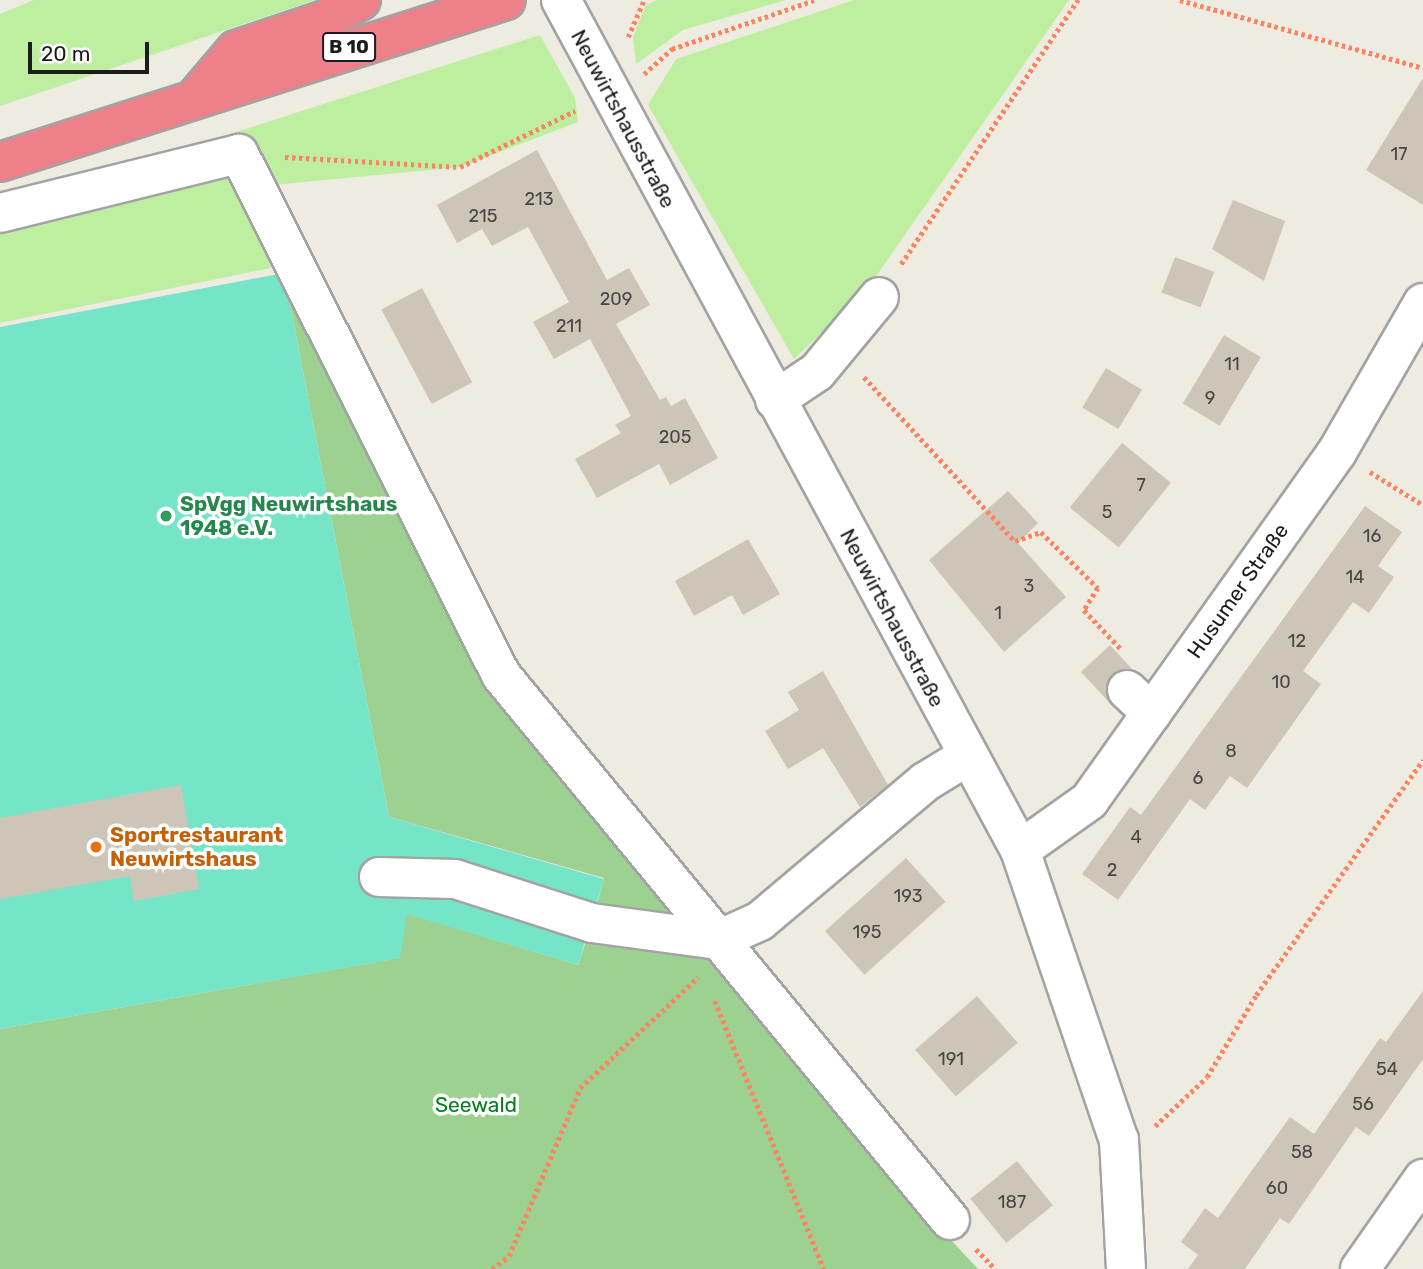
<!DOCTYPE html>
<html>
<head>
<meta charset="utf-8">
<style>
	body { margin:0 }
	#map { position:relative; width:1423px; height:1269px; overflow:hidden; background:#eeebe0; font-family:Rubik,sans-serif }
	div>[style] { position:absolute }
	.grass>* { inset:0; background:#beeea0 }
	.forest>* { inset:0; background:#9cd191 }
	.pitch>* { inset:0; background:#76e5c7 }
	.building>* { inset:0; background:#cec5b9; transform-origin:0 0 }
	.path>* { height:4.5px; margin-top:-2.25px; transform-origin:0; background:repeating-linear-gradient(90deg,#ff8360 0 3.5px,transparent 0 7px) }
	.roads { filter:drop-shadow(2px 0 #a3a3a3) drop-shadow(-2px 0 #a3a3a3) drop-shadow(0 2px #a3a3a3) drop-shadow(0 -2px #a3a3a3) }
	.minor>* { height:38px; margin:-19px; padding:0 19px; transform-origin:19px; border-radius:19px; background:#fff }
	.highway>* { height:38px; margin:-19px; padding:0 19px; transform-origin:19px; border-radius:19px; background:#ed8088 }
	.dots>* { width:19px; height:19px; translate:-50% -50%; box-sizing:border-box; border:4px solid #fff; border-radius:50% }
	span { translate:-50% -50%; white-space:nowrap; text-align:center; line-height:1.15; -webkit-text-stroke:7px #fff; paint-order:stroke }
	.number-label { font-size:18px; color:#484643 }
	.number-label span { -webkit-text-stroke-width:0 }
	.shield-label span { padding:2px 5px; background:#fff; border:2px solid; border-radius:5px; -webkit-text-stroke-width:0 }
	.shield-label { font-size:19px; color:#1c1c1c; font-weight:700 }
	.street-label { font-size:21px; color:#1c1c1c }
	.leisure-label { font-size:21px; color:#27864d; font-weight:700 }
	.left { translate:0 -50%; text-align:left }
	.food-label { font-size:21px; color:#c56008; font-weight:700 }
	.park-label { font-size:21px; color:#02811b }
	.scale { position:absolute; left:28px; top:42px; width:121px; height:32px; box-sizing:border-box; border:4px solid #1c1c1c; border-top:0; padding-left:9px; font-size:21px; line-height:24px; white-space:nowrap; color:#1c1c1c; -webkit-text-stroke:5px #fff; paint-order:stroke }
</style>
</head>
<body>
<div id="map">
	<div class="grass">
		<div style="clip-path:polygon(34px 0,315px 0,0 106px,0 14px)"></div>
		<div style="clip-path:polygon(657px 0,786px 0,683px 30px,636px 64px,633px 37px,646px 5px)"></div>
		<div style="clip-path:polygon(854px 0,1069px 0,867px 289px,794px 359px,648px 105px,676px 59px)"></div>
		<div style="clip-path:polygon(540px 35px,575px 98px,578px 122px,460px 167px,263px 186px,233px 133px)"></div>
		<div style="clip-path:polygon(224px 137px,271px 268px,0 323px,0 204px)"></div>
	</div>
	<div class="forest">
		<div style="clip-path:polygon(284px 273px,491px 680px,901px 1186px,978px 1269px,0 1269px,0 1029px,399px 958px,406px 913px,578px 965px,592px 923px,604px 878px,389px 817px)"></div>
	</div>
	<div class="pitch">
		<div style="clip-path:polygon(284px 273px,389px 817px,604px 879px,578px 965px,407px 914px,400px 958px,0 1029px,0 327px)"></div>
	</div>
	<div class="building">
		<div style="clip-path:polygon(1423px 78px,1423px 205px,1366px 170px)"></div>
		<div style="clip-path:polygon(537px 150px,607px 280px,629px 268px,650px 305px,616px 324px,660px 400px,666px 397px,671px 406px,685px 398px,718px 458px,670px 485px,659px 464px,597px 498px,575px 459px,621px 433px,615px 425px,631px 416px,590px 339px,554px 359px,533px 322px,569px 302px,528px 227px,492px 246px,482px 229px,457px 243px,437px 205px)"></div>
		<div style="clip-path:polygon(1233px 200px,1285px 221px,1264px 281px,1212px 249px)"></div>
		<div style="left:1175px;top:257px;width:42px;height:38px;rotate:21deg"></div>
		<div style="left:422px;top:288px;width:107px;height:46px;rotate:62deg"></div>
		<div style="left:1224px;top:335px;width:43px;height:80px;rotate:31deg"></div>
		<div style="left:1106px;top:368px;width:42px;height:46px;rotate:31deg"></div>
		<div style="left:1122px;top:443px;width:63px;height:83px;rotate:39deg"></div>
		<div style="clip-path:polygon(1008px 491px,1038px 523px,1018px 543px,1066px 597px,1004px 652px,929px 560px)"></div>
		<div style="clip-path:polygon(1365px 506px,1402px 532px,1378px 566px,1394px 577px,1369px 613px,1353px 602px,1303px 671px,1321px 684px,1247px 788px,1230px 776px,1205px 810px,1190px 799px,1118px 900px,1082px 874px,1130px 807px,1141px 815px)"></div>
		<div style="clip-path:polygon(748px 539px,780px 594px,743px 615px,732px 595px,694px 616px,675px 581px)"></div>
		<div style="clip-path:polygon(1110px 645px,1132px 669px,1111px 676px,1108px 701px,1081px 672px)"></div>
		<div style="clip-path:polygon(823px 671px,888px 785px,860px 807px,823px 748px,788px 769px,765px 731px,799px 710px,788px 692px)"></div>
		<div style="clip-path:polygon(181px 785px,199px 889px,134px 901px,130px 876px,0 899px,0 818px)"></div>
		<div style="left:906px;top:858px;width:59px;height:109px;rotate:48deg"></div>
		<div style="clip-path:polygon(1423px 991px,1423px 1059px,1369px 1136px,1356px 1127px,1289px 1224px,1280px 1218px,1245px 1269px,1188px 1269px,1198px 1255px,1181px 1242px,1205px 1208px,1218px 1218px,1290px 1117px,1314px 1134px,1380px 1038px,1386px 1042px)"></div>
		<div style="left:977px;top:996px;width:62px;height:82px;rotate:49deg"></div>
		<div style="left:1017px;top:1161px;width:57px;height:60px;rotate:51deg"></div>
	</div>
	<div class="path">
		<div style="left:1180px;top:0;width:252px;rotate:15.6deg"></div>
		<div style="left:628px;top:37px;width:40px;rotate:-66.6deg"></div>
		<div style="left:644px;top:74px;width:38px;rotate:-42deg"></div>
		<div style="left:672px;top:49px;width:150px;rotate:-19deg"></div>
		<div style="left:285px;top:157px;width:175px;rotate:3.3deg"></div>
		<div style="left:460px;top:167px;width:128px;rotate:-26deg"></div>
		<div style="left:901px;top:264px;width:318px;rotate:-56.2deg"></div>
		<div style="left:864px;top:377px;width:223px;rotate:47.4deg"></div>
		<div style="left:1015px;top:541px;width:28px;rotate:-19deg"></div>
		<div style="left:1041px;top:532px;width:80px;rotate:44.5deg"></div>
		<div style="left:1098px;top:588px;width:26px;rotate:122deg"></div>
		<div style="left:1084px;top:610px;width:55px;rotate:46.5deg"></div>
		<div style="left:1370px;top:472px;width:62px;rotate:31.9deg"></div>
		<div style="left:715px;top:1001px;width:289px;rotate:67.9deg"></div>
		<div style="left:1155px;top:1126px;width:71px;rotate:-43.3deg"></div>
		<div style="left:1207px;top:1077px;width:96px;rotate:-59.1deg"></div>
		<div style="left:1256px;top:995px;width:288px;rotate:-54.6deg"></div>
		<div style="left:976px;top:1249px;width:28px;rotate:46deg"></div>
		<div style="left:492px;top:1269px;width:21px;rotate:-37deg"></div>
		<div style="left:509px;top:1256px;width:182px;rotate:-67.1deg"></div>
		<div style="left:580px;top:1088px;width:162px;rotate:-43.2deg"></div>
	</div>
	<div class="roads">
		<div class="minor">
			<div style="left:561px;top:0;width:966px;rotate:61.63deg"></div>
			<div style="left:1020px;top:850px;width:306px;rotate:71.2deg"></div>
			<div style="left:1119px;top:1140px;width:129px;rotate:86.9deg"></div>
			<div style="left:0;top:213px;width:246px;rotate:-13.9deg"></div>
			<div style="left:239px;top:154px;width:583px;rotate:63.3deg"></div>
			<div style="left:501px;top:675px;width:706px;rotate:50.52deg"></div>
			<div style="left:775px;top:400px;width:50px;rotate:-33.7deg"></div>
			<div style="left:817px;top:372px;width:97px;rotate:-50.4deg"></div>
			<div style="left:1127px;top:690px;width:34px;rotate:43deg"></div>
			<div style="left:1020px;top:850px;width:85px;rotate:-35.4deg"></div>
			<div style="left:1089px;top:801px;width:428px;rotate:-54.6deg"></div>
			<div style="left:1337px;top:452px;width:172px;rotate:-60deg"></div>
			<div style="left:379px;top:877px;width:76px;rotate:1.5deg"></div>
			<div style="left:455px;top:879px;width:144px;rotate:17.8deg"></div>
			<div style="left:592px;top:923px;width:127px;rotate:7.7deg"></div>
			<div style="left:718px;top:940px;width:46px;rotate:-24.3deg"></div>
			<div style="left:760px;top:921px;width:216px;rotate:-40.1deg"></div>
			<div style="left:925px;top:782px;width:48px;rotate:-31.4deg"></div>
			<div style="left:1360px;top:1269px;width:110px;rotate:-55deg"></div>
		</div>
		<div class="highway">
			<div style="left:195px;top:98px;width:63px;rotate:-49.5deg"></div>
			<div style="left:236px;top:50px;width:94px;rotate:-18.6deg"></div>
			<div style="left:325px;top:20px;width:41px;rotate:-29.1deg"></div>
			<div style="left:0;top:162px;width:531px;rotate:-17.75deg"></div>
		</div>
	</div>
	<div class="dots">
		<div style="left:166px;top:516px;background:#2e9e5b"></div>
		<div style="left:96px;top:847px;background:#e8710a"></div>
	</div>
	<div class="number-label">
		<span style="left:1399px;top:154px">17</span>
		<span style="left:539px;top:199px">213</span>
		<span style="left:483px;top:216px">215</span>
		<span style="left:616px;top:299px">209</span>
		<span style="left:569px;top:326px">211</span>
		<span style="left:1232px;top:364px">11</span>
		<span style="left:1210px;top:398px">9</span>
		<span style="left:675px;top:437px">205</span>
		<span style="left:1141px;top:485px">7</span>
		<span style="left:1107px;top:512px">5</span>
		<span style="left:1372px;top:536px">16</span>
		<span style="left:1355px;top:577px">14</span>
		<span style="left:1029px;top:586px">3</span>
		<span style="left:998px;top:613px">1</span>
		<span style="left:1297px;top:641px">12</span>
		<span style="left:1281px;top:682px">10</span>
		<span style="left:1231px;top:751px">8</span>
		<span style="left:1198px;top:778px">6</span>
		<span style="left:1136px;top:837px">4</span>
		<span style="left:1112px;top:870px">2</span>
		<span style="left:908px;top:896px">193</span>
		<span style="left:867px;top:932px">195</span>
		<span style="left:951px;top:1059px">191</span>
		<span style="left:1387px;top:1069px">54</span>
		<span style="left:1363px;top:1104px">56</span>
		<span style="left:1302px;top:1152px">58</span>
		<span style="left:1277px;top:1188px">60</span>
		<span style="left:1012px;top:1202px">187</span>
	</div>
	<div class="shield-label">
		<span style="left:349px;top:47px">B 10</span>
	</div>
	<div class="street-label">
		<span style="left:623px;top:119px;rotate:62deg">Neuwirtshausstraße</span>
		<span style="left:1238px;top:591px;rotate:-55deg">Husumer Straße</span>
		<span style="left:892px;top:618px;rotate:62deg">Neuwirtshausstraße</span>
	</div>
	<div class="leisure-label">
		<span class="left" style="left:180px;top:516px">SpVgg Neuwirtshaus<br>1948 e.V.</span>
	</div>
	<div class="food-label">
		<span class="left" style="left:110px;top:847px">Sportrestaurant<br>Neuwirtshaus</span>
	</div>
	<div class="park-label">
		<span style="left:476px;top:1105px">Seewald</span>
	</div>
	<div class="scale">20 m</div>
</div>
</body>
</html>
